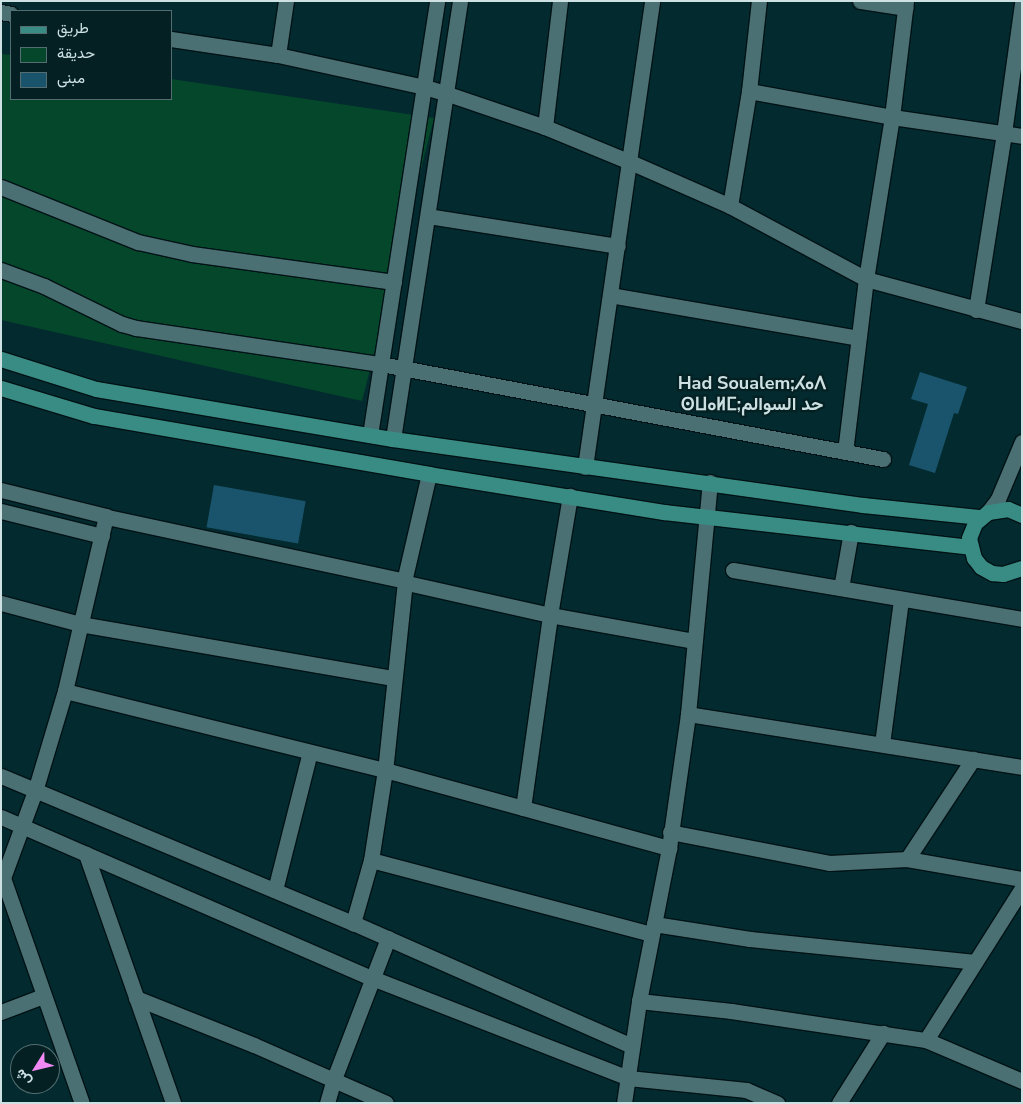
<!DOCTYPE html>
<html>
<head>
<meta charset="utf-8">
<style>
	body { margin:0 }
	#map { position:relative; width:1023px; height:1104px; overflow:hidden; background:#032b2f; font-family:"Nunito Sans",Vazirmatn,"Noto Sans Tifinagh",sans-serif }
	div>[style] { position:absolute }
	.green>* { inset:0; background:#05472a }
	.building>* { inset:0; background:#1a546c; transform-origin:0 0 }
	.roads { filter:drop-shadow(1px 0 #001215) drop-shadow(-1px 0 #001215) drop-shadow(0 1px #001215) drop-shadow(0 -1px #001215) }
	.street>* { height:15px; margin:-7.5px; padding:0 7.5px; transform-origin:7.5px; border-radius:7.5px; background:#4a7074 }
	.secondary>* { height:15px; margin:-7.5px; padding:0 7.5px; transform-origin:7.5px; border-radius:7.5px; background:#4a7074 }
	.primary>* { height:15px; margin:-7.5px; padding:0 7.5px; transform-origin:7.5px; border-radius:7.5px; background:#398c84 }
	span { translate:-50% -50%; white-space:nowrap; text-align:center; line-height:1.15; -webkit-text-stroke:4.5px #042023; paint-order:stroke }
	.district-label { font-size:18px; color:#cde1e3; font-weight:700 }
	.frame { position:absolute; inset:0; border:2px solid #cde1e3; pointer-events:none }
	.legend { position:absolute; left:10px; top:10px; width:162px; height:90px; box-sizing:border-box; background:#042023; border:1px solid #546d70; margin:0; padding:6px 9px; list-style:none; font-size:15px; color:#cde1e3 }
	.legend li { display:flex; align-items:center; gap:10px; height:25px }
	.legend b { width:25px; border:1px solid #546d70 }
	.north { position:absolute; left:10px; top:1044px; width:50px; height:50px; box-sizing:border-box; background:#042023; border:1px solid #546d70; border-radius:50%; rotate:234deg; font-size:14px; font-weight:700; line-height:20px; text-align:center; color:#cde1e3 }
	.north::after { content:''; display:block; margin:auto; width:18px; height:22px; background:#f18af4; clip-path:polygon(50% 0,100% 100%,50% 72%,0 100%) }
</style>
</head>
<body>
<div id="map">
	<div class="green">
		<div style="clip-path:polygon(1px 54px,11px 55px,11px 99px,171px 99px,171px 79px,434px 118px,362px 401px,1px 320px)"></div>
	</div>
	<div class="building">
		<div style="clip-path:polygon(920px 372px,967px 387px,958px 414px,954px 413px,935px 473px,909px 465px,928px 404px,911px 399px)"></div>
		<div style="left:214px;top:485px;width:93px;height:43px;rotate:10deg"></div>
	</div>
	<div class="roads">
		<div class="street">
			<div style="left:860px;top:1px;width:46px;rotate:8.8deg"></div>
			<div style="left:1px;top:12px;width:10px;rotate:11deg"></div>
			<div style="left:171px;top:39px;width:108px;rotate:8.5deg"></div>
			<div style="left:278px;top:55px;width:150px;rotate:12.3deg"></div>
			<div style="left:425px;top:87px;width:24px;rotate:17deg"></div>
			<div style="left:448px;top:94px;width:102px;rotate:18.8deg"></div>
			<div style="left:545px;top:127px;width:92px;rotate:22.4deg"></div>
			<div style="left:630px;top:162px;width:109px;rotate:23.7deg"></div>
			<div style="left:730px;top:206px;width:154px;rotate:28.2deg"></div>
			<div style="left:866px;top:279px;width:162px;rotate:15.1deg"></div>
			<div style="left:278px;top:55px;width:55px;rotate:-81.6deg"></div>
			<div style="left:749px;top:91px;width:145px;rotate:10.3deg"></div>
			<div style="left:892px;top:117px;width:131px;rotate:8.3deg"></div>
			<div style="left:545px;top:127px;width:127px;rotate:-83.2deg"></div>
			<div style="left:1px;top:187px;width:148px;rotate:21.9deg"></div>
			<div style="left:138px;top:242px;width:55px;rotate:12.5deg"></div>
			<div style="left:192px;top:254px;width:204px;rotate:7.9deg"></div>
			<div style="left:730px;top:206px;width:117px;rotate:-80.6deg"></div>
			<div style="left:749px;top:91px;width:91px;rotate:-83.7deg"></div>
			<div style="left:428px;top:216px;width:192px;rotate:9deg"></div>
			<div style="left:1px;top:270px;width:46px;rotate:20.4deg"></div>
			<div style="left:44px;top:286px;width:87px;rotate:26deg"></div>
			<div style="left:122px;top:324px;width:15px;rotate:16deg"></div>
			<div style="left:136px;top:328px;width:248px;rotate:8.4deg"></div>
			<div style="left:381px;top:364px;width:511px;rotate:10.72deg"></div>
			<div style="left:610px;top:295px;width:252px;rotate:9.8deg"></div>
			<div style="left:976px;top:310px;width:179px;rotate:-81deg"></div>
			<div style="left:1004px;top:133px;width:131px;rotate:-82.1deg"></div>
			<div style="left:370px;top:435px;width:439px;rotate:-81.2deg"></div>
			<div style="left:393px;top:439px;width:443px;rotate:-81.3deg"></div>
			<div style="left:845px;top:452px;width:174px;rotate:-83.1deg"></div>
			<div style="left:866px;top:279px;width:164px;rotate:-80.9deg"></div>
			<div style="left:892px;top:117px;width:117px;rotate:-83.1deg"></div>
			<div style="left:585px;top:467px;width:471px;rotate:-81.8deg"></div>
			<div style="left:429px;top:474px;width:106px;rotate:103.1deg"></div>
			<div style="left:405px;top:577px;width:6px;rotate:72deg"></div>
			<div style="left:407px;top:583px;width:147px;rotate:12.6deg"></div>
			<div style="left:550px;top:615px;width:147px;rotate:10.2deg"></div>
			<div style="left:1px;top:490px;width:108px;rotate:13.9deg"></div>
			<div style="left:106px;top:516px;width:180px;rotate:103.2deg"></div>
			<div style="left:65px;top:691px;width:104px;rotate:106.7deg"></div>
			<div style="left:35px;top:791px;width:93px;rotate:110.2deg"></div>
			<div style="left:3px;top:878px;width:238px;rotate:70.7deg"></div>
			<div style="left:1px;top:511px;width:104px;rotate:13.9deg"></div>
			<div style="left:107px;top:517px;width:305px;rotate:12.1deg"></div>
			<div style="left:405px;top:581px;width:190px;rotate:96deg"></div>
			<div style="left:385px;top:770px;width:91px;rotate:98.8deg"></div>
			<div style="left:371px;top:860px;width:66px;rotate:105.9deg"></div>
			<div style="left:733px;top:570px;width:293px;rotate:9.6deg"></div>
			<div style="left:841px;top:588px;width:57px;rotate:-79.9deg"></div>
			<div style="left:1px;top:603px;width:82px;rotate:14.9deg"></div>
			<div style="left:80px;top:624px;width:318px;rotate:9.8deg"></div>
			<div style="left:65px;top:691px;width:330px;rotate:13.9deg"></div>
			<div style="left:385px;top:770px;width:295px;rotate:15.4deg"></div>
			<div style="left:688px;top:714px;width:338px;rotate:9deg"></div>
			<div style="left:882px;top:744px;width:146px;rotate:-82.5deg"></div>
			<div style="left:1px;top:776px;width:381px;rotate:22.7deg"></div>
			<div style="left:353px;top:923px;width:305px;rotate:23.8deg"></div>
			<div style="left:523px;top:808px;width:195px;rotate:-82deg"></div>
			<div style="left:550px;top:615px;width:121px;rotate:-80.5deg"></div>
			<div style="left:1px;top:817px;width:404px;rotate:23.5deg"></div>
			<div style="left:372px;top:978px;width:275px;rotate:21.3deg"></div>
			<div style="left:628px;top:1078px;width:119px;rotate:5.8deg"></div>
			<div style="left:746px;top:1090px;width:34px;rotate:23deg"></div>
			<div style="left:670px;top:832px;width:162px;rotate:11deg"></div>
			<div style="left:829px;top:863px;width:78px;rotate:-2.9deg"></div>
			<div style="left:907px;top:859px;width:117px;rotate:9.9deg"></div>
			<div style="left:86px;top:854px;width:264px;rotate:70.7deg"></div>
			<div style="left:907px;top:859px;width:120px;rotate:-56.6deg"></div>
			<div style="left:371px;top:860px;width:290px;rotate:14.8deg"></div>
			<div style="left:275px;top:890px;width:142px;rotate:-75.8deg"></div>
			<div style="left:654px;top:924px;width:97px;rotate:8.9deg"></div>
			<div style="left:750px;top:939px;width:226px;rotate:5.8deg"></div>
			<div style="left:136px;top:998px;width:127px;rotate:21.7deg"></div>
			<div style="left:254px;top:1045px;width:144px;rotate:23.7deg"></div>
			<div style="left:639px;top:1001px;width:93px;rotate:6.2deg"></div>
			<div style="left:731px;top:1011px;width:197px;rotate:8.5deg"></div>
			<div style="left:926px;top:1040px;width:104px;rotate:23.1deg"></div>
			<div style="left:1px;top:1012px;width:45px;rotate:-20.9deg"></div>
			<div style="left:926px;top:1040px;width:180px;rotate:-57.7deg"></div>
			<div style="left:327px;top:1103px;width:25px;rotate:-74deg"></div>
			<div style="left:334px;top:1079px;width:151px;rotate:-69deg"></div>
			<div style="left:839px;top:1103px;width:83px;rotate:-57.8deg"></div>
		</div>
		<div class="secondary">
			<div style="left:988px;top:512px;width:16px;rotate:-52deg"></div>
			<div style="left:998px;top:499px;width:62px;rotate:-67.2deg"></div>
			<div style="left:624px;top:1103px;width:103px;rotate:-81.6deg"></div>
			<div style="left:639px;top:1001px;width:156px;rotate:-78.9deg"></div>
			<div style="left:669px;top:848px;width:135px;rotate:-81.9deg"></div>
			<div style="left:688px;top:714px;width:233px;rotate:-84.6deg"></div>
		</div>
		<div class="primary">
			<div style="left:1px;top:359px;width:100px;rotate:17.5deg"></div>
			<div style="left:96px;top:389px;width:301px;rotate:9.6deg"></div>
			<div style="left:393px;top:439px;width:475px;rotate:8deg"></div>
			<div style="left:863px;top:505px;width:118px;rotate:5.9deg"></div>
			<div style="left:1px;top:388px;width:97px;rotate:16.8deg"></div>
			<div style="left:94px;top:416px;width:340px;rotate:9.8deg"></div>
			<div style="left:429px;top:474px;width:238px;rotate:9.2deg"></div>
			<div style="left:664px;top:512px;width:308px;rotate:6.5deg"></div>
			<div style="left:1022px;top:515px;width:15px;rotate:-157deg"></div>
			<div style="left:1008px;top:509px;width:20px;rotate:171deg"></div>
			<div style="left:988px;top:512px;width:17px;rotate:140deg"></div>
			<div style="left:975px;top:523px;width:16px;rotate:112deg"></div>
			<div style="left:969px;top:538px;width:21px;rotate:76deg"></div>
			<div style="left:974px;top:558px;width:11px;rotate:52deg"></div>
			<div style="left:981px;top:567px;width:13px;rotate:29deg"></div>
			<div style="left:992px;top:573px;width:11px;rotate:5deg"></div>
			<div style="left:1003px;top:574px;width:20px;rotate:-18deg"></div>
		</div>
	</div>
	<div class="district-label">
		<span style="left:752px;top:394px">Had Soualem;ⵃⴰⴷ<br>ⵙⵡⴰⵍⵎ;حد السوالم</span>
	</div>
	<div class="frame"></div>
	<ul class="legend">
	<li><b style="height:6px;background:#398c84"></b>طريق</li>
	<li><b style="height:14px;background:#05472a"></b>حديقة</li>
	<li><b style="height:14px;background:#1a546c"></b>مبنى</li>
	</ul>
	<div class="north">ش</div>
</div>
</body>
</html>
